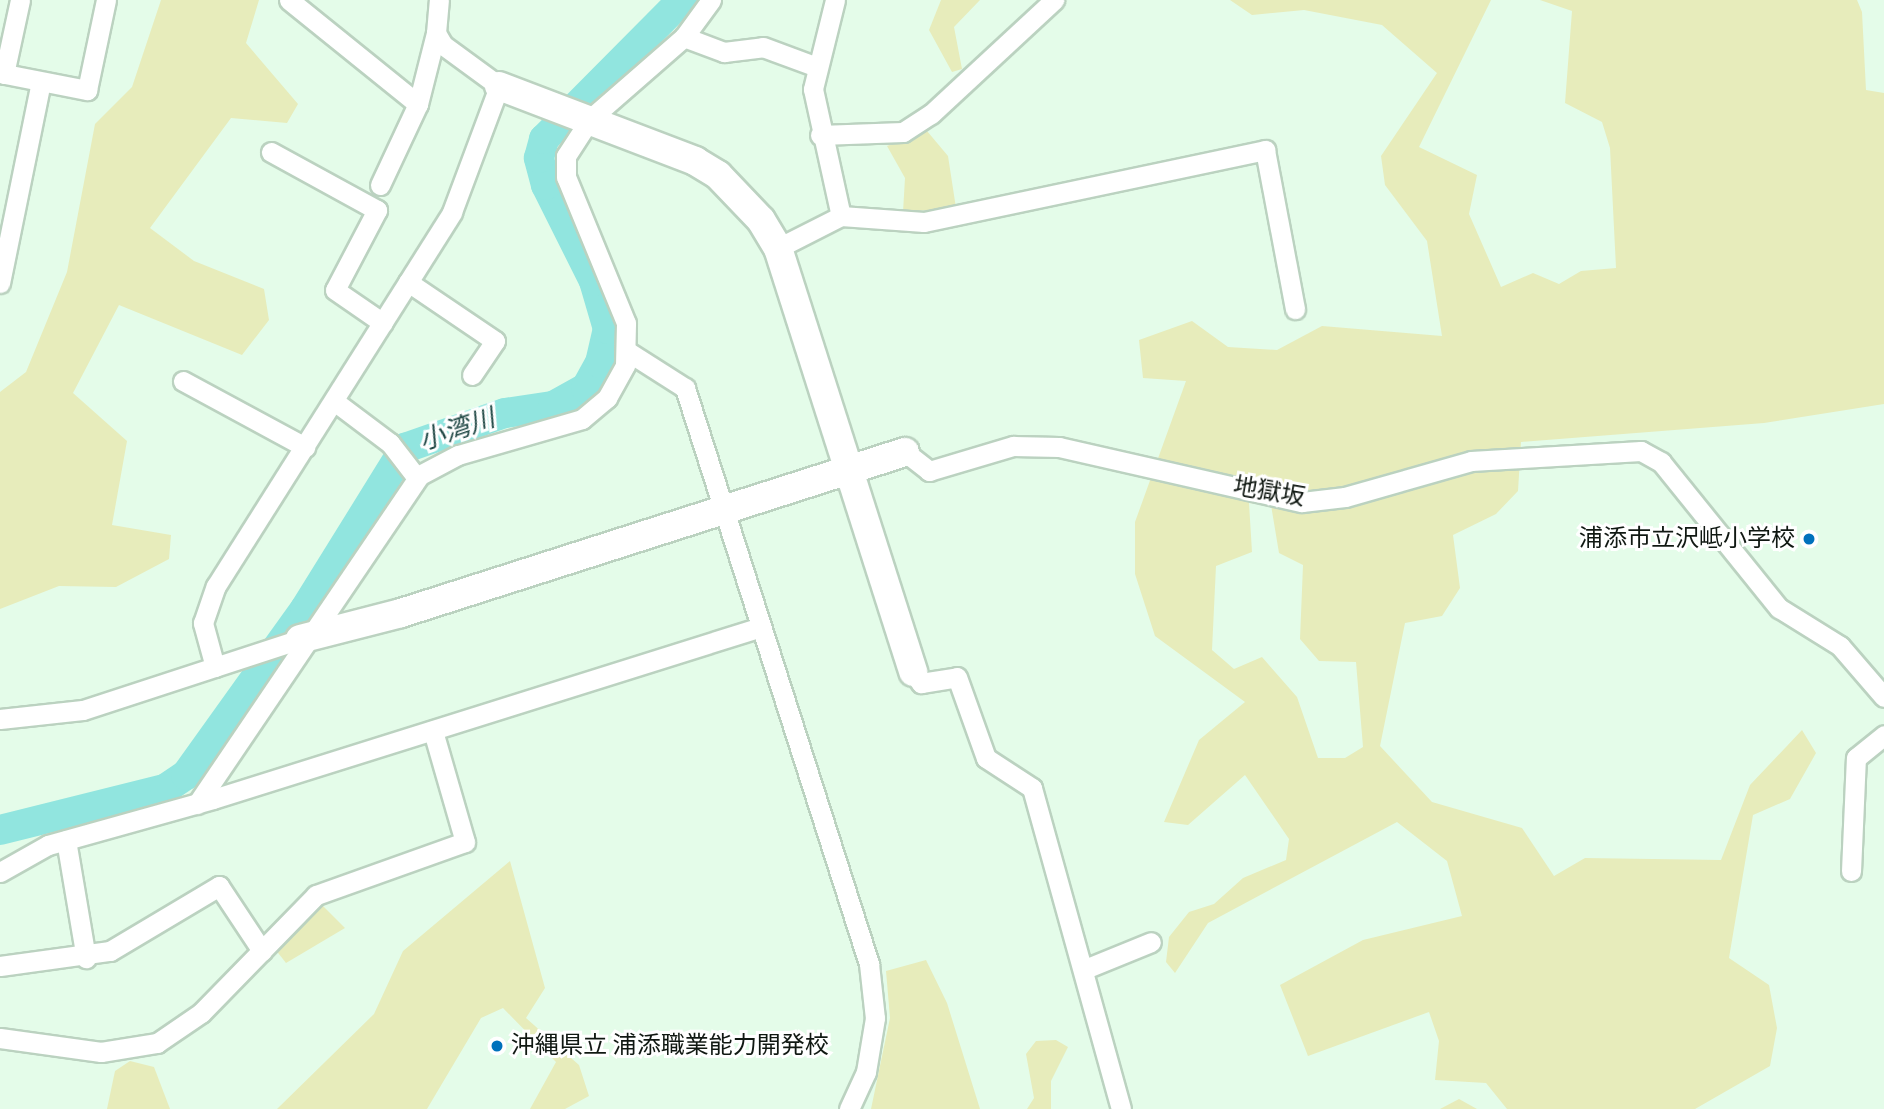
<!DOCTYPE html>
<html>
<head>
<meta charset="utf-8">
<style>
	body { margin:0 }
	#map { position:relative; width:1884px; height:1109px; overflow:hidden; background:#e4fce9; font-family:"Fira Sans Condensed","Noto Sans JP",sans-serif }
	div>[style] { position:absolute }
	.green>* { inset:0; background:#e7ecbb }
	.river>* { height:30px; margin:-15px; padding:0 15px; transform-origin:15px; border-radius:15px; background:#91e5df }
	.roads { filter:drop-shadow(2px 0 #bbd2c0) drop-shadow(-2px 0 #bbd2c0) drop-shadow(0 2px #bbd2c0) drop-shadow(0 -2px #bbd2c0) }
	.street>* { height:19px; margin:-9.5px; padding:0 9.5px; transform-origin:9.5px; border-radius:9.5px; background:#fff }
	.secondary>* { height:28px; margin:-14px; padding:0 14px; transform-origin:14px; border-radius:14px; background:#fff }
	.dots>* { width:19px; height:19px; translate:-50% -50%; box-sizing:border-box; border:4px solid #fff; border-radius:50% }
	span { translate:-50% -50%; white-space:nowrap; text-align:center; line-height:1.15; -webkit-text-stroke:6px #fff; paint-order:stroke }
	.street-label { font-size:24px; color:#101812 }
	.poi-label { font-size:24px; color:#101812 }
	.right { translate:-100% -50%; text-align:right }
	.left { translate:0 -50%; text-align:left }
	.water-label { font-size:26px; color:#214946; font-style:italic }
</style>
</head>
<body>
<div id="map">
	<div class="green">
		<div style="clip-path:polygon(161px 0,259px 0,246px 43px,298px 104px,287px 123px,231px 118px,150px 228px,194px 261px,264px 289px,269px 320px,242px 355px,119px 305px,73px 393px,127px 441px,112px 525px,171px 535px,169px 559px,116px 587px,59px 586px,0 609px,0 392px,26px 372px,67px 272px,95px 124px,132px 87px)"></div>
		<div style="clip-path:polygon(941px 0,980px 0,954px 27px,962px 69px,952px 72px,929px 30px)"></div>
		<div style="clip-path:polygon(evenodd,1230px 0,1491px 0,1419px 147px,1477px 175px,1469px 214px,1501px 287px,1533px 273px,1559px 284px,1581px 271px,1616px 268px,1610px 148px,1602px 122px,1565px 103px,1572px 11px,1540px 0,1857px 0,1862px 12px,1866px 90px,1884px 93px,1884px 404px,1764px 423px,1521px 442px,1518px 491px,1496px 514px,1453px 535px,1460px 588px,1442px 616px,1405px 623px,1380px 746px,1432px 802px,1522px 828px,1554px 876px,1585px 858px,1721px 860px,1750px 785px,1802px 730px,1816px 753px,1790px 799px,1753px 815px,1729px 958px,1769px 985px,1777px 1028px,1770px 1066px,1695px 1109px,1507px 1109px,1486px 1083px,1435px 1080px,1439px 1041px,1429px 1012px,1308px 1056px,1280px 985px,1363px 940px,1462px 916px,1447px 861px,1397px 822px,1208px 923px,1175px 973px,1166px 962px,1169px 937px,1189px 912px,1214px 904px,1243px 878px,1286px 860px,1289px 839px,1245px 775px,1188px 825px,1164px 822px,1199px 740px,1245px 702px,1155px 636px,1135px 574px,1135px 522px,1186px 381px,1143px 378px,1139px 340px,1192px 321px,1228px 347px,1277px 350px,1322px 326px,1442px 336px,1427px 241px,1385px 185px,1381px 156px,1437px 73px,1382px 25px,1304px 10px,1252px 15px,1230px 0,1249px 503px,1271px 505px,1279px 553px,1303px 565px,1300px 639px,1319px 661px,1356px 662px,1363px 747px,1345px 758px,1318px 758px,1297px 697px,1262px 657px,1234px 669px,1212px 650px,1216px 566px,1252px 552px,1249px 503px)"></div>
		<div style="clip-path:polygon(927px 131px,948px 156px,956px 208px,903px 212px,905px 178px,887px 146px)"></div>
		<div style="clip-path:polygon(510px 861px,545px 988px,526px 1018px,579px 1065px,589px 1096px,565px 1109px,530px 1109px,556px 1062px,503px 1008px,481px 1018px,427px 1109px,277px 1109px,374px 1014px,403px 951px)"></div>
		<div style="clip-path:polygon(319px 902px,345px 928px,286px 963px,275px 949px)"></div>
		<div style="clip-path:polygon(926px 960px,947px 1003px,980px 1109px,871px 1109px,890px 1018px,886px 971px)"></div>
		<div style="clip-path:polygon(1056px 1040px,1068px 1047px,1051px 1081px,1051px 1109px,1027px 1109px,1034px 1098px,1026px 1054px,1036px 1041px)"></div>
		<div style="clip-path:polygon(130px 1061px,154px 1067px,170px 1109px,107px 1109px,115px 1071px)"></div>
		<div style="clip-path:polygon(1459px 1099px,1477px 1109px,1440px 1109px)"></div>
	</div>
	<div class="river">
		<div style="left:0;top:830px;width:170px;rotate:-14deg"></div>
		<div style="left:165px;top:789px;width:25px;rotate:-34deg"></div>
		<div style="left:186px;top:775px;width:204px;rotate:-54.4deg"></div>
		<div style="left:305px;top:609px;width:190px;rotate:-58.2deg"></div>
		<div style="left:405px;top:448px;width:106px;rotate:-19.3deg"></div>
		<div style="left:505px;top:413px;width:49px;rotate:-8.3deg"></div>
		<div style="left:553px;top:406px;width:38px;rotate:-29deg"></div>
		<div style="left:586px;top:388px;width:29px;rotate:-61deg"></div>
		<div style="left:600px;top:363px;width:35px;rotate:-77deg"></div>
		<div style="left:608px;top:329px;width:50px;rotate:-106.3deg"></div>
		<div style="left:594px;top:281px;width:107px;rotate:-116.6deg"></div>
		<div style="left:546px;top:185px;width:28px;rotate:-105deg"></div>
		<div style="left:539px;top:158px;width:20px;rotate:-75deg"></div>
		<div style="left:544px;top:139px;width:196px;rotate:-45.2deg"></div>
	</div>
	<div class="roads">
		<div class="street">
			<div style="left:289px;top:0;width:166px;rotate:38.9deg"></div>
			<div style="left:418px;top:104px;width:73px;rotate:-75.8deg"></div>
			<div style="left:835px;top:0;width:92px;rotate:103.9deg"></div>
			<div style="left:813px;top:89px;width:130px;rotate:77.6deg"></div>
			<div style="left:684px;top:37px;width:43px;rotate:20.6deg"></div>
			<div style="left:724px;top:52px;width:39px;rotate:-7deg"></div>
			<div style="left:763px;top:47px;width:58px;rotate:20.3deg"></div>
			<div style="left:0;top:73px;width:89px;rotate:11.1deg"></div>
			<div style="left:87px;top:90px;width:92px;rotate:-78.1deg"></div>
			<div style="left:4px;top:74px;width:76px;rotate:-77.8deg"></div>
			<div style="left:820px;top:135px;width:83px;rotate:-2.1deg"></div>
			<div style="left:903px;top:132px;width:33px;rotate:-33deg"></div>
			<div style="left:931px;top:114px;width:168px;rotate:-42.8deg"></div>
			<div style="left:271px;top:152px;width:121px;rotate:28.7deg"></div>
			<div style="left:377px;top:210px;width:90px;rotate:117.7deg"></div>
			<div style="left:335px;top:290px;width:58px;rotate:34.5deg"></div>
			<div style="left:380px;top:185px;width:89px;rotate:-64.9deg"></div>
			<div style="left:778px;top:248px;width:71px;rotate:-26.9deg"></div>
			<div style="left:841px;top:216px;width:83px;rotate:4.1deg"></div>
			<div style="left:924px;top:222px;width:349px;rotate:-11.9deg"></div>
			<div style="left:1265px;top:150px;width:162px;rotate:79.3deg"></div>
			<div style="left:408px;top:282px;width:105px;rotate:34.1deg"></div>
			<div style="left:495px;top:341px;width:41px;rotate:124.1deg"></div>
			<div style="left:0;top:283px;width:205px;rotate:-78.5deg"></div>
			<div style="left:627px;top:351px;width:69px;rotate:32.5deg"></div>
			<div style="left:685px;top:388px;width:605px;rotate:72.28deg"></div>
			<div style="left:869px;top:964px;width:54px;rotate:83.7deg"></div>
			<div style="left:875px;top:1018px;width:55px;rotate:99.5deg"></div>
			<div style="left:866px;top:1072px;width:41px;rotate:114.7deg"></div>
			<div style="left:183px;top:381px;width:139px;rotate:28.4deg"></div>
			<div style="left:334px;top:401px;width:70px;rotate:36.9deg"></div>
			<div style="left:390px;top:443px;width:44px;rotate:52.4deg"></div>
			<div style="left:905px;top:452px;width:31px;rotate:38deg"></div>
			<div style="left:929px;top:471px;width:88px;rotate:-16.6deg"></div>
			<div style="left:1013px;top:446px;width:46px;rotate:1.2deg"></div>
			<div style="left:1059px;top:447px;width:249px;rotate:12.8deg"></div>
			<div style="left:1302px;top:502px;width:43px;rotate:-6.6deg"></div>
			<div style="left:1345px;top:497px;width:131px;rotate:-15.9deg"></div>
			<div style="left:1471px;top:461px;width:170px;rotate:-3.4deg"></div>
			<div style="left:1641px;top:451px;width:23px;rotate:29deg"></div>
			<div style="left:1661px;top:462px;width:188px;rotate:51.1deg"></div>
			<div style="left:1779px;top:608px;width:72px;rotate:31.9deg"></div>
			<div style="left:1840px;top:646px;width:67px;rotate:49.2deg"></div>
			<div style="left:215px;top:667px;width:46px;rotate:-105.3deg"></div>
			<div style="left:203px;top:623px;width:39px;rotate:-71deg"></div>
			<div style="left:216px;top:586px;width:442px;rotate:-57.7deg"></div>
			<div style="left:452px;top:212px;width:134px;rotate:-69.5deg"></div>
			<div style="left:499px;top:86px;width:69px;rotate:-143.8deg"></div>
			<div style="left:443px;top:45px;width:14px;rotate:-120deg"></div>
			<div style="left:436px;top:33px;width:33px;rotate:-85deg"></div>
			<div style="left:913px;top:672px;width:14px;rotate:54deg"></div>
			<div style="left:921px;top:683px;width:36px;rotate:-9deg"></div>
			<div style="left:957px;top:677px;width:86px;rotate:70.3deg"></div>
			<div style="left:986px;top:758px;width:55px;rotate:33.1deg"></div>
			<div style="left:1032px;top:788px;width:333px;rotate:74.5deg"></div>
			<div style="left:0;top:719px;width:83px;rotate:-6.2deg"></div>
			<div style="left:83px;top:710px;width:228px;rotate:-18.1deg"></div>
			<div style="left:197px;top:804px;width:397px;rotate:-55.9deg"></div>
			<div style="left:420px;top:475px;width:43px;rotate:-27.8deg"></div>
			<div style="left:458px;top:455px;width:129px;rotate:-16.2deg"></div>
			<div style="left:582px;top:419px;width:33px;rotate:-40deg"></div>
			<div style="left:607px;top:398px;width:38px;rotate:-61deg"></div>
			<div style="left:625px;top:365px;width:42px;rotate:-88.6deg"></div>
			<div style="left:626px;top:323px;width:158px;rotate:-112.3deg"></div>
			<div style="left:566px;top:177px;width:21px;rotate:-90deg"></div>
			<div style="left:566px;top:156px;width:44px;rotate:-57deg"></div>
			<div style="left:590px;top:119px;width:125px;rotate:-41.1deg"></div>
			<div style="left:684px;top:37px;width:46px;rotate:-53.9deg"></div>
			<div style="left:66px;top:840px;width:120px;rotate:80.4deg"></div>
			<div style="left:1851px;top:871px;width:113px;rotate:-87.5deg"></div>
			<div style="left:1856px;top:758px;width:36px;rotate:-39deg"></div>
			<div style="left:0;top:872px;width:55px;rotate:-29.4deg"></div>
			<div style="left:48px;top:845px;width:171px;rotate:-15.6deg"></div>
			<div style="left:213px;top:799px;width:574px;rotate:-17.43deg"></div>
			<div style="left:0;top:966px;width:111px;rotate:-7.8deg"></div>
			<div style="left:110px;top:951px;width:127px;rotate:-30.8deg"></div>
			<div style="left:219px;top:886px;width:78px;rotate:56.5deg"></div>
			<div style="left:1085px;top:969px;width:71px;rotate:-22.2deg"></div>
			<div style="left:0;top:1038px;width:102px;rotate:7.9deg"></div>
			<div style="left:101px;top:1052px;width:57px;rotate:-9.1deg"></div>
			<div style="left:157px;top:1043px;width:53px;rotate:-34.3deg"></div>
			<div style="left:201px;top:1013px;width:165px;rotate:-45.7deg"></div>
			<div style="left:316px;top:895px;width:158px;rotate:-19.6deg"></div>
			<div style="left:465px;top:842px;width:116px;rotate:-106.1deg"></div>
		</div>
		<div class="secondary">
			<div style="left:499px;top:86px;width:210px;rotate:20.9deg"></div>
			<div style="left:695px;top:161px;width:27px;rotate:31deg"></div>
			<div style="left:718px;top:175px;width:62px;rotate:46.3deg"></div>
			<div style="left:761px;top:220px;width:33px;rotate:59deg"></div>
			<div style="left:778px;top:248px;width:445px;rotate:72.3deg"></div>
			<div style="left:300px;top:639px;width:104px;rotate:-14.4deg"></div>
			<div style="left:401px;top:613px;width:529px;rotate:-17.72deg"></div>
		</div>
	</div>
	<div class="dots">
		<div style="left:1809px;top:539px;background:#0071bc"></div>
		<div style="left:497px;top:1046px;background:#0071bc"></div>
	</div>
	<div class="street-label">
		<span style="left:1269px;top:492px;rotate:10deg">地獄坂</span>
	</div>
	<div class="poi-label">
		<span class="right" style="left:1795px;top:539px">浦添市立沢岻小学校</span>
		<span class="left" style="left:511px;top:1046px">沖縄県立 浦添職業能力開発校</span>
	</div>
	<div class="water-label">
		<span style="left:457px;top:430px;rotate:-19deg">小湾川</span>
	</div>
</div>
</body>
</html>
